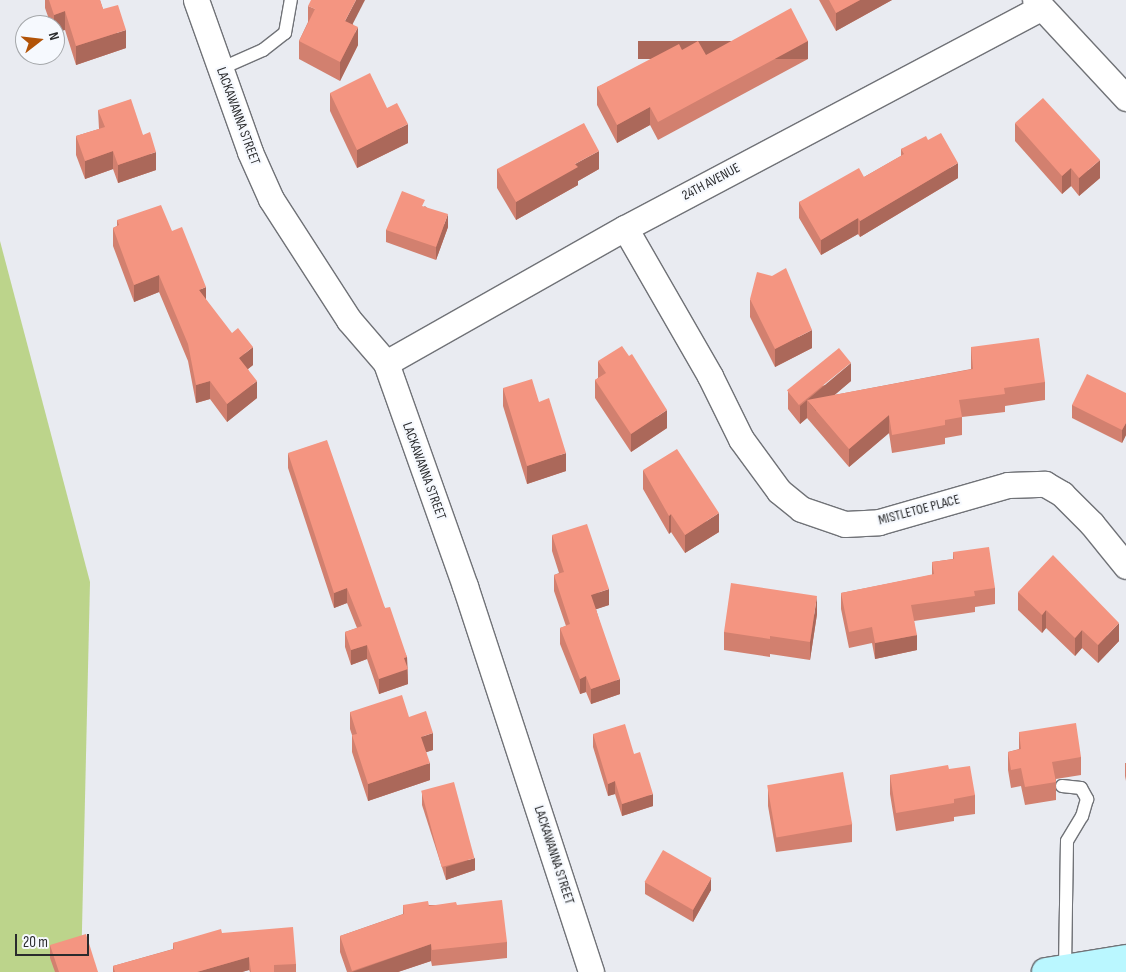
<!DOCTYPE html>
<html>
<head>
<meta charset="utf-8">
<style>
	body { margin:0 }
	#map { position:relative; width:1126px; height:972px; overflow:hidden; background:#e9ebf1; font-family:"Sofia Sans Condensed",sans-serif }
	div>[style] { position:absolute }
	.green>* { inset:0; background:#bcd48b }
	.roads { filter:drop-shadow(1px 0 #707277) drop-shadow(-1px 0 #707277) drop-shadow(0 1px #707277) drop-shadow(0 -1px #707277) }
	.service>* { height:12px; margin:-6px; padding:0 6px; transform-origin:6px; border-radius:6px; background:#fff }
	.minor>* { height:25px; margin:-12.5px; padding:0 12.5px; transform-origin:12.5px; border-radius:12.5px; background:#fff }
	.secondary>* { height:28px; margin:-14px; padding:0 14px; transform-origin:14px; border-radius:14px; background:#baf7ff }
	.wall>* { inset:0; background:#d2806f }
	.shaded-wall>* { inset:0; background:#ab685a; transform-origin:0 0 }
	.building>* { inset:0; background:#f49581; transform-origin:0 0 }
	span { translate:-50% -50%; white-space:nowrap; text-align:center; line-height:1.15; -webkit-text-stroke:4.5px #f6f9fe; paint-order:stroke }
	.street-label { font-size:14px; color:#2a2b2d }
	.north { position:absolute; left:15px; top:15px; width:50px; height:50px; box-sizing:border-box; background:#f6f9fe; border:1px solid #a4a7aa; border-radius:50%; rotate:74deg; font-size:14px; font-weight:700; line-height:20px; text-align:center; color:#2a2b2d }
	.north::after { content:''; display:block; margin:auto; width:18px; height:22px; background:#b25307; clip-path:polygon(50% 0,100% 100%,50% 72%,0 100%) }
	.scale { position:absolute; left:15px; top:934px; width:74px; height:22px; box-sizing:border-box; border:2px solid #2a2b2d; border-top:0; padding-left:6px; font-size:15px; line-height:18px; white-space:nowrap; color:#2a2b2d; -webkit-text-stroke:4px #f6f9fe; paint-order:stroke }
</style>
</head>
<body>
<div id="map">
	<div class="green">
		<div style="clip-path:polygon(0 241px,90px 582px,81px 972px,0 972px)"></div>
	</div>
	<div class="roads">
		<div class="service">
			<div style="left:220px;top:69px;width:47px;rotate:-23.8deg"></div>
			<div style="left:263px;top:50px;width:28px;rotate:-38deg"></div>
			<div style="left:285px;top:33px;width:34px;rotate:-80deg"></div>
			<div style="left:1062px;top:786px;width:19px;rotate:6deg"></div>
			<div style="left:1081px;top:788px;width:13px;rotate:61deg"></div>
			<div style="left:1087px;top:799px;width:18px;rotate:106deg"></div>
			<div style="left:1082px;top:816px;width:29px;rotate:121deg"></div>
			<div style="left:1067px;top:841px;width:128px;rotate:90.9deg"></div>
		</div>
		<div class="minor">
			<div style="left:196px;top:0;width:161px;rotate:70.4deg"></div>
			<div style="left:250px;top:152px;width:51px;rotate:65.9deg"></div>
			<div style="left:271px;top:199px;width:144px;rotate:57.2deg"></div>
			<div style="left:349px;top:320px;width:57px;rotate:49.3deg"></div>
			<div style="left:386px;top:363px;width:237px;rotate:70.5deg"></div>
			<div style="left:465px;top:586px;width:406px;rotate:71.9deg"></div>
			<div style="left:1035px;top:0;width:134px;rotate:47.1deg"></div>
			<div style="left:625px;top:228px;width:171px;rotate:60.1deg"></div>
			<div style="left:710px;top:376px;width:70px;rotate:63.8deg"></div>
			<div style="left:741px;top:439px;width:64px;rotate:53.8deg"></div>
			<div style="left:779px;top:491px;width:28px;rotate:39deg"></div>
			<div style="left:801px;top:509px;width:46px;rotate:18.8deg"></div>
			<div style="left:845px;top:524px;width:34px;rotate:-3deg"></div>
			<div style="left:879px;top:522px;width:134px;rotate:-16deg"></div>
			<div style="left:1008px;top:485px;width:37px;rotate:-2deg"></div>
			<div style="left:1045px;top:484px;width:20px;rotate:30deg"></div>
			<div style="left:1062px;top:494px;width:42px;rotate:45deg"></div>
			<div style="left:1092px;top:524px;width:54px;rotate:51deg"></div>
			<div style="left:386px;top:363px;width:274px;rotate:-29.5deg"></div>
			<div style="left:625px;top:228px;width:470px;rotate:-27.9deg"></div>
		</div>
		<div class="secondary">
			<div style="left:1046px;top:972px;width:81px;rotate:-9.2deg"></div>
		</div>
	</div>
	<div class="wall">
		<div style="clip-path:polygon(45px 0,100px 0,103px 9px,126px 48px,76px 65px,65px 30px,55px 25px,51px 25px,45px 8px)"></div>
		<div style="clip-path:polygon(819px 0,892px 0,836px 31px)"></div>
		<div style="clip-path:polygon(308px 6px,353px 24px,358px 45px,340px 81px,299px 59px,299px 41px,308px 22px)"></div>
		<div style="clip-path:polygon(682px 50px,706px 55px,808px 59px,658px 140px,650px 125px,617px 143px,597px 105px,597px 87px)"></div>
		<div style="clip-path:polygon(330px 93px,387px 108px,408px 143px,357px 168px,330px 111px)"></div>
		<div style="clip-path:polygon(98px 110px,143px 135px,156px 170px,118px 183px,113px 169px,85px 179px,76px 155px,76px 136px,99px 129px)"></div>
		<div style="clip-path:polygon(1015px 123px,1100px 178px,1079px 196px,1071px 186px,1062px 194px,1015px 141px)"></div>
		<div style="clip-path:polygon(928px 140px,958px 178px,860px 237px,858px 234px,821px 255px,799px 218px,799px 202px,864px 177px,901px 156px,901px 149px)"></div>
		<div style="clip-path:polygon(497px 169px,599px 169px,578px 181px,578px 185px,516px 220px,497px 188px)"></div>
		<div style="clip-path:polygon(425px 206px,448px 227px,436px 260px,386px 242px,386px 230px)"></div>
		<div style="clip-path:polygon(117px 220px,172px 231px,206px 300px,253px 365px,248px 369px,257px 398px,227px 422px,210px 399px,196px 403px,188px 361px,159px 292px,134px 302px,113px 246px,113px 228px,117px 226px)"></div>
		<div style="clip-path:polygon(750px 299px,812px 348px,775px 367px,750px 317px)"></div>
		<div style="clip-path:polygon(971px 347px,1045px 382px,1045px 400px,1005px 406px,1005px 412px,962px 417px,962px 435px,945px 438px,945px 444px,892px 453px,889px 433px,849px 467px,807px 418px,800px 424px,788px 409px,788px 391px,851px 381px,834px 395px,971px 369px)"></div>
		<div style="clip-path:polygon(598px 361px,667px 428px,631px 452px,595px 398px,595px 380px,598px 378px)"></div>
		<div style="clip-path:polygon(503px 388px,539px 402px,566px 471px,527px 484px,503px 406px)"></div>
		<div style="clip-path:polygon(1126px 393px,1126px 435px,1122px 443px,1072px 418px,1072px 405px)"></div>
		<div style="clip-path:polygon(288px 453px,385px 608px,407px 657px,408px 684px,379px 694px,367px 659px,351px 665px,345px 647px,345px 632px,357px 628px,347px 603px,334px 608px,288px 468px)"></div>
		<div style="clip-path:polygon(643px 470px,719px 532px,685px 553px,671px 532px,669px 534px,643px 489px)"></div>
		<div style="clip-path:polygon(552px 535px,609px 605px,596px 609px,620px 694px,591px 704px,586px 692px,580px 694px,560px 644px,560px 628px,566px 626px,554px 591px,554px 575px,559px 573px,552px 551px)"></div>
		<div style="clip-path:polygon(953px 552px,995px 588px,995px 604px,975px 607px,975px 612px,914px 621px,917px 650px,875px 659px,872px 643px,849px 648px,841px 609px,841px 593px,932px 575px,932px 562px,953px 559px)"></div>
		<div style="clip-path:polygon(1018px 592px,1119px 641px,1098px 663px,1082px 648px,1075px 656px,1046px 628px,1042px 633px,1018px 610px)"></div>
		<div style="clip-path:polygon(817px 614px,810px 660px,770px 654px,770px 657px,724px 650px,724px 632px)"></div>
		<div style="clip-path:polygon(350px 712px,409px 717px,433px 750px,426px 752px,430px 780px,368px 801px,352px 752px,352px 735px,350px 729px)"></div>
		<div style="clip-path:polygon(1019px 732px,1081px 757px,1081px 775px,1056px 779px,1056px 800px,1025px 805px,1021px 786px,1011px 788px,1008px 770px,1008px 752px,1019px 749px)"></div>
		<div style="clip-path:polygon(593px 734px,634px 754px,653px 806px,622px 816px,615px 794px,608px 796px,593px 747px)"></div>
		<div style="clip-path:polygon(1125px 763px,1126px 763px,1126px 781px,1125px 776px)"></div>
		<div style="clip-path:polygon(949px 769px,975px 795px,975px 814px,954px 817px,954px 821px,896px 831px,890px 794px,890px 775px)"></div>
		<div style="clip-path:polygon(768px 788px,852px 824px,852px 842px,776px 852px,768px 806px)"></div>
		<div style="clip-path:polygon(422px 792px,475px 870px,446px 880px,422px 805px)"></div>
		<div style="clip-path:polygon(645px 882px,711px 890px,693px 922px,645px 894px)"></div>
		<div style="clip-path:polygon(403px 905px,457px 905px,507px 942px,507px 958px,432px 966px,431px 961px,398px 972px,347px 972px,340px 952px,340px 936px,403px 914px)"></div>
		<div style="clip-path:polygon(222px 933px,296px 964px,296px 972px,250px 972px,249px 970px,242px 972px,113px 972px,113px 966px,173px 949px,173px 943px)"></div>
		<div style="clip-path:polygon(50px 945px,98px 972px,55px 972px,50px 958px)"></div>
	</div>
	<div class="shaded-wall">
		<div style="clip-path:polygon(356px 0,365px 0,345px 39px,345px 21px)"></div>
		<div style="clip-path:polygon(860px 0,892px 0,836px 31px,836px 13px)"></div>
		<div style="clip-path:polygon(65px 11px,65px 30px,55px 33px,55px 25px,54px 25px,54px 15px)"></div>
		<div style="clip-path:polygon(358px 27px,358px 45px,340px 81px,340px 62px)"></div>
		<div style="clip-path:polygon(126px 30px,126px 48px,76px 65px,76px 46px)"></div>
		<div style="left:808px;top:41px;width:18px;height:170px;rotate:90deg"></div>
		<div style="clip-path:polygon(650px 107px,650px 125px,617px 143px,617px 125px)"></div>
		<div style="clip-path:polygon(408px 124px,408px 143px,357px 168px,357px 150px)"></div>
		<div style="clip-path:polygon(113px 151px,113px 169px,85px 179px,85px 161px)"></div>
		<div style="clip-path:polygon(599px 151px,599px 169px,578px 181px,578px 185px,516px 220px,516px 202px,575px 164px)"></div>
		<div style="clip-path:polygon(156px 152px,156px 170px,118px 183px,118px 165px)"></div>
		<div style="clip-path:polygon(1100px 160px,1100px 178px,1079px 196px,1079px 178px)"></div>
		<div style="clip-path:polygon(958px 163px,958px 178px,860px 237px,860px 221px)"></div>
		<div style="clip-path:polygon(1071px 168px,1071px 186px,1062px 194px,1062px 176px)"></div>
		<div style="clip-path:polygon(448px 214px,448px 227px,436px 260px,436px 247px)"></div>
		<div style="clip-path:polygon(858px 218px,858px 234px,821px 255px,821px 240px)"></div>
		<div style="clip-path:polygon(159px 275px,159px 292px,134px 302px,134px 285px)"></div>
		<div style="clip-path:polygon(206px 287px,206px 305px,199px 290px)"></div>
		<div style="clip-path:polygon(812px 330px,812px 348px,775px 367px,775px 349px)"></div>
		<div style="clip-path:polygon(253px 347px,253px 365px,239px 376px,239px 358px)"></div>
		<div style="clip-path:polygon(851px 363px,851px 381px,816px 411px,807px 400px,807px 418px,800px 424px,800px 406px)"></div>
		<div style="clip-path:polygon(210px 381px,210px 399px,196px 403px,196px 385px)"></div>
		<div style="clip-path:polygon(257px 381px,257px 398px,227px 422px,227px 404px)"></div>
		<div style="clip-path:polygon(667px 410px,667px 428px,631px 452px,631px 434px)"></div>
		<div style="clip-path:polygon(889px 415px,889px 433px,849px 467px,849px 449px)"></div>
		<div style="clip-path:polygon(1126px 423px,1126px 435px,1122px 443px,1122px 430px)"></div>
		<div style="clip-path:polygon(566px 453px,566px 471px,527px 484px,527px 466px)"></div>
		<div style="clip-path:polygon(719px 513px,719px 532px,685px 553px,685px 535px)"></div>
		<div style="clip-path:polygon(671px 514px,671px 532px,669px 534px,669px 516px)"></div>
		<div style="clip-path:polygon(347px 588px,347px 603px,334px 608px,334px 593px)"></div>
		<div style="clip-path:polygon(609px 589px,609px 605px,591px 611px,591px 595px)"></div>
		<div style="clip-path:polygon(817px 596px,817px 614px,810px 660px,810px 642px)"></div>
		<div style="clip-path:polygon(1046px 610px,1046px 628px,1042px 633px,1042px 615px)"></div>
		<div style="clip-path:polygon(1119px 623px,1119px 641px,1098px 663px,1098px 645px)"></div>
		<div style="clip-path:polygon(1082px 630px,1082px 648px,1075px 656px,1075px 638px)"></div>
		<div style="clip-path:polygon(917px 635px,917px 650px,875px 659px,875px 643px)"></div>
		<div style="clip-path:polygon(367px 645px,367px 659px,351px 665px,351px 650px)"></div>
		<div style="clip-path:polygon(407px 657px,408px 684px,379px 694px,379px 679px,404px 658px)"></div>
		<div style="clip-path:polygon(586px 676px,586px 692px,580px 694px,580px 679px)"></div>
		<div style="clip-path:polygon(620px 679px,620px 694px,591px 704px,591px 689px)"></div>
		<div style="clip-path:polygon(433px 733px,433px 750px,421px 754px,421px 737px)"></div>
		<div style="clip-path:polygon(430px 763px,430px 780px,368px 801px,368px 784px)"></div>
		<div style="clip-path:polygon(615px 781px,615px 794px,608px 796px,608px 784px)"></div>
		<div style="clip-path:polygon(653px 794px,653px 806px,622px 816px,622px 804px)"></div>
		<div style="clip-path:polygon(475px 858px,475px 870px,446px 880px,446px 867px)"></div>
		<div style="clip-path:polygon(711px 878px,711px 890px,693px 922px,693px 910px)"></div>
		<div style="clip-path:polygon(431px 944px,431px 961px,398px 972px,352px 972px)"></div>
		<div style="clip-path:polygon(249px 957px,249px 970px,242px 972px,197px 972px)"></div>
	</div>
	<div class="building">
		<div style="clip-path:polygon(49px 0,100px 0,103px 9px,118px 5px,126px 30px,76px 46px,65px 11px,54px 15px)"></div>
		<div style="clip-path:polygon(311px 0,356px 0,345px 21px,358px 27px,340px 62px,299px 41px,315px 9px,308px 6px)"></div>
		<div style="clip-path:polygon(829px 0,860px 0,836px 13px)"></div>
		<div style="clip-path:polygon(791px 8px,808px 41px,658px 122px,650px 107px,617px 125px,597px 87px,679px 44px,682px 50px,698px 41px,706px 55px)"></div>
		<div style="clip-path:polygon(370px 73px,387px 108px,397px 103px,408px 124px,357px 150px,330px 93px)"></div>
		<div style="clip-path:polygon(1043px 98px,1100px 160px,1079px 178px,1071px 168px,1062px 176px,1015px 123px)"></div>
		<div style="clip-path:polygon(131px 99px,143px 135px,150px 132px,156px 152px,118px 165px,113px 151px,85px 161px,76px 136px,105px 127px,98px 110px)"></div>
		<div style="clip-path:polygon(584px 123px,599px 151px,575px 164px,578px 167px,516px 202px,497px 169px)"></div>
		<div style="clip-path:polygon(941px 133px,958px 163px,860px 221px,858px 218px,821px 240px,799px 202px,859px 168px,864px 177px,904px 154px,901px 149px,926px 136px,928px 140px)"></div>
		<div style="clip-path:polygon(402px 191px,425px 200px,422px 206px,448px 214px,436px 247px,386px 230px)"></div>
		<div style="clip-path:polygon(161px 205px,172px 231px,182px 227px,206px 287px,199px 290px,232px 333px,238px 328px,253px 347px,239px 358px,257px 381px,227px 404px,210px 381px,196px 385px,188px 344px,159px 275px,134px 285px,113px 228px,119px 225px,117px 220px)"></div>
		<div style="clip-path:polygon(786px 268px,812px 330px,775px 349px,750px 299px,757px 272px,772px 276px)"></div>
		<div style="clip-path:polygon(1039px 338px,1045px 382px,1004px 388px,1005px 394px,959px 400px,962px 417px,945px 420px,945px 425px,892px 435px,889px 415px,849px 449px,807px 400px,973px 369px,971px 347px)"></div>
		<div style="clip-path:polygon(622px 346px,629px 356px,632px 354px,667px 410px,631px 434px,595px 380px,606px 373px,598px 361px)"></div>
		<div style="left:839px;top:348px;width:19px;height:67px;rotate:51deg"></div>
		<div style="clip-path:polygon(1087px 374px,1126px 393px,1126px 423px,1122px 430px,1072px 405px)"></div>
		<div style="clip-path:polygon(532px 379px,539px 402px,549px 398px,566px 453px,527px 466px,503px 388px)"></div>
		<div style="clip-path:polygon(327px 440px,385px 608px,390px 607px,407px 657px,404px 658px,408px 669px,379px 679px,367px 645px,351px 650px,345px 632px,362px 626px,347px 588px,334px 593px,288px 453px)"></div>
		<div style="clip-path:polygon(677px 449px,719px 513px,685px 535px,671px 514px,669px 516px,643px 470px)"></div>
		<div style="clip-path:polygon(587px 524px,609px 589px,591px 595px,620px 679px,591px 689px,586px 676px,580px 679px,560px 628px,570px 624px,554px 575px,564px 572px,552px 535px)"></div>
		<div style="clip-path:polygon(989px 547px,995px 588px,974px 591px,975px 596px,911px 605px,917px 635px,875px 643px,872px 627px,849px 632px,841px 593px,934px 574px,932px 562px,954px 559px,953px 552px)"></div>
		<div style="clip-path:polygon(1053px 555px,1119px 623px,1098px 645px,1082px 630px,1075px 638px,1046px 610px,1042px 615px,1018px 592px)"></div>
		<div style="clip-path:polygon(731px 583px,817px 596px,810px 642px,770px 636px,770px 639px,724px 632px)"></div>
		<div style="clip-path:polygon(402px 695px,409px 717px,426px 711px,433px 733px,421px 737px,430px 763px,368px 784px,352px 735px,357px 734px,350px 712px)"></div>
		<div style="clip-path:polygon(1076px 723px,1081px 757px,1052px 762px,1056px 782px,1025px 787px,1021px 768px,1011px 770px,1008px 752px,1021px 749px,1019px 732px)"></div>
		<div style="clip-path:polygon(625px 724px,634px 754px,640px 752px,653px 794px,622px 804px,615px 781px,608px 784px,593px 734px)"></div>
		<div style="clip-path:polygon(948px 765px,949px 769px,970px 766px,975px 795px,954px 799px,954px 803px,896px 813px,890px 775px)"></div>
		<div style="left:843px;top:772px;width:53px;height:77px;rotate:80deg"></div>
		<div style="left:454px;top:782px;width:79px;height:34px;rotate:75deg"></div>
		<div style="left:663px;top:850px;width:56px;height:37px;rotate:30deg"></div>
		<div style="clip-path:polygon(502px 900px,507px 942px,432px 950px,431px 944px,352px 971px,340px 936px,404px 914px,403px 905px,428px 901px,429px 906px,456px 902px,457px 905px)"></div>
		<div style="clip-path:polygon(293px 927px,296px 964px,274px 965px,274px 972px,251px 972px,249px 957px,197px 972px,115px 972px,113px 966px,174px 949px,173px 943px,221px 929px,222px 933px)"></div>
		<div style="clip-path:polygon(86px 934px,98px 972px,59px 972px,50px 945px)"></div>
	</div>
	<div class="street-label">
		<span style="left:238px;top:116px;rotate:70deg">LACKAWANNA STREET</span>
		<span style="left:711px;top:182px;rotate:-28deg">24TH AVENUE</span>
		<span style="left:424px;top:471px;rotate:70deg">LACKAWANNA STREET</span>
		<span style="left:919px;top:510px;rotate:-15deg">MISTLETOE PLACE</span>
		<span style="left:554px;top:855px;rotate:72deg">LACKAWANNA STREET</span>
	</div>
	<div class="north">N</div>
	<div class="scale">20 m</div>
</div>
</body>
</html>
